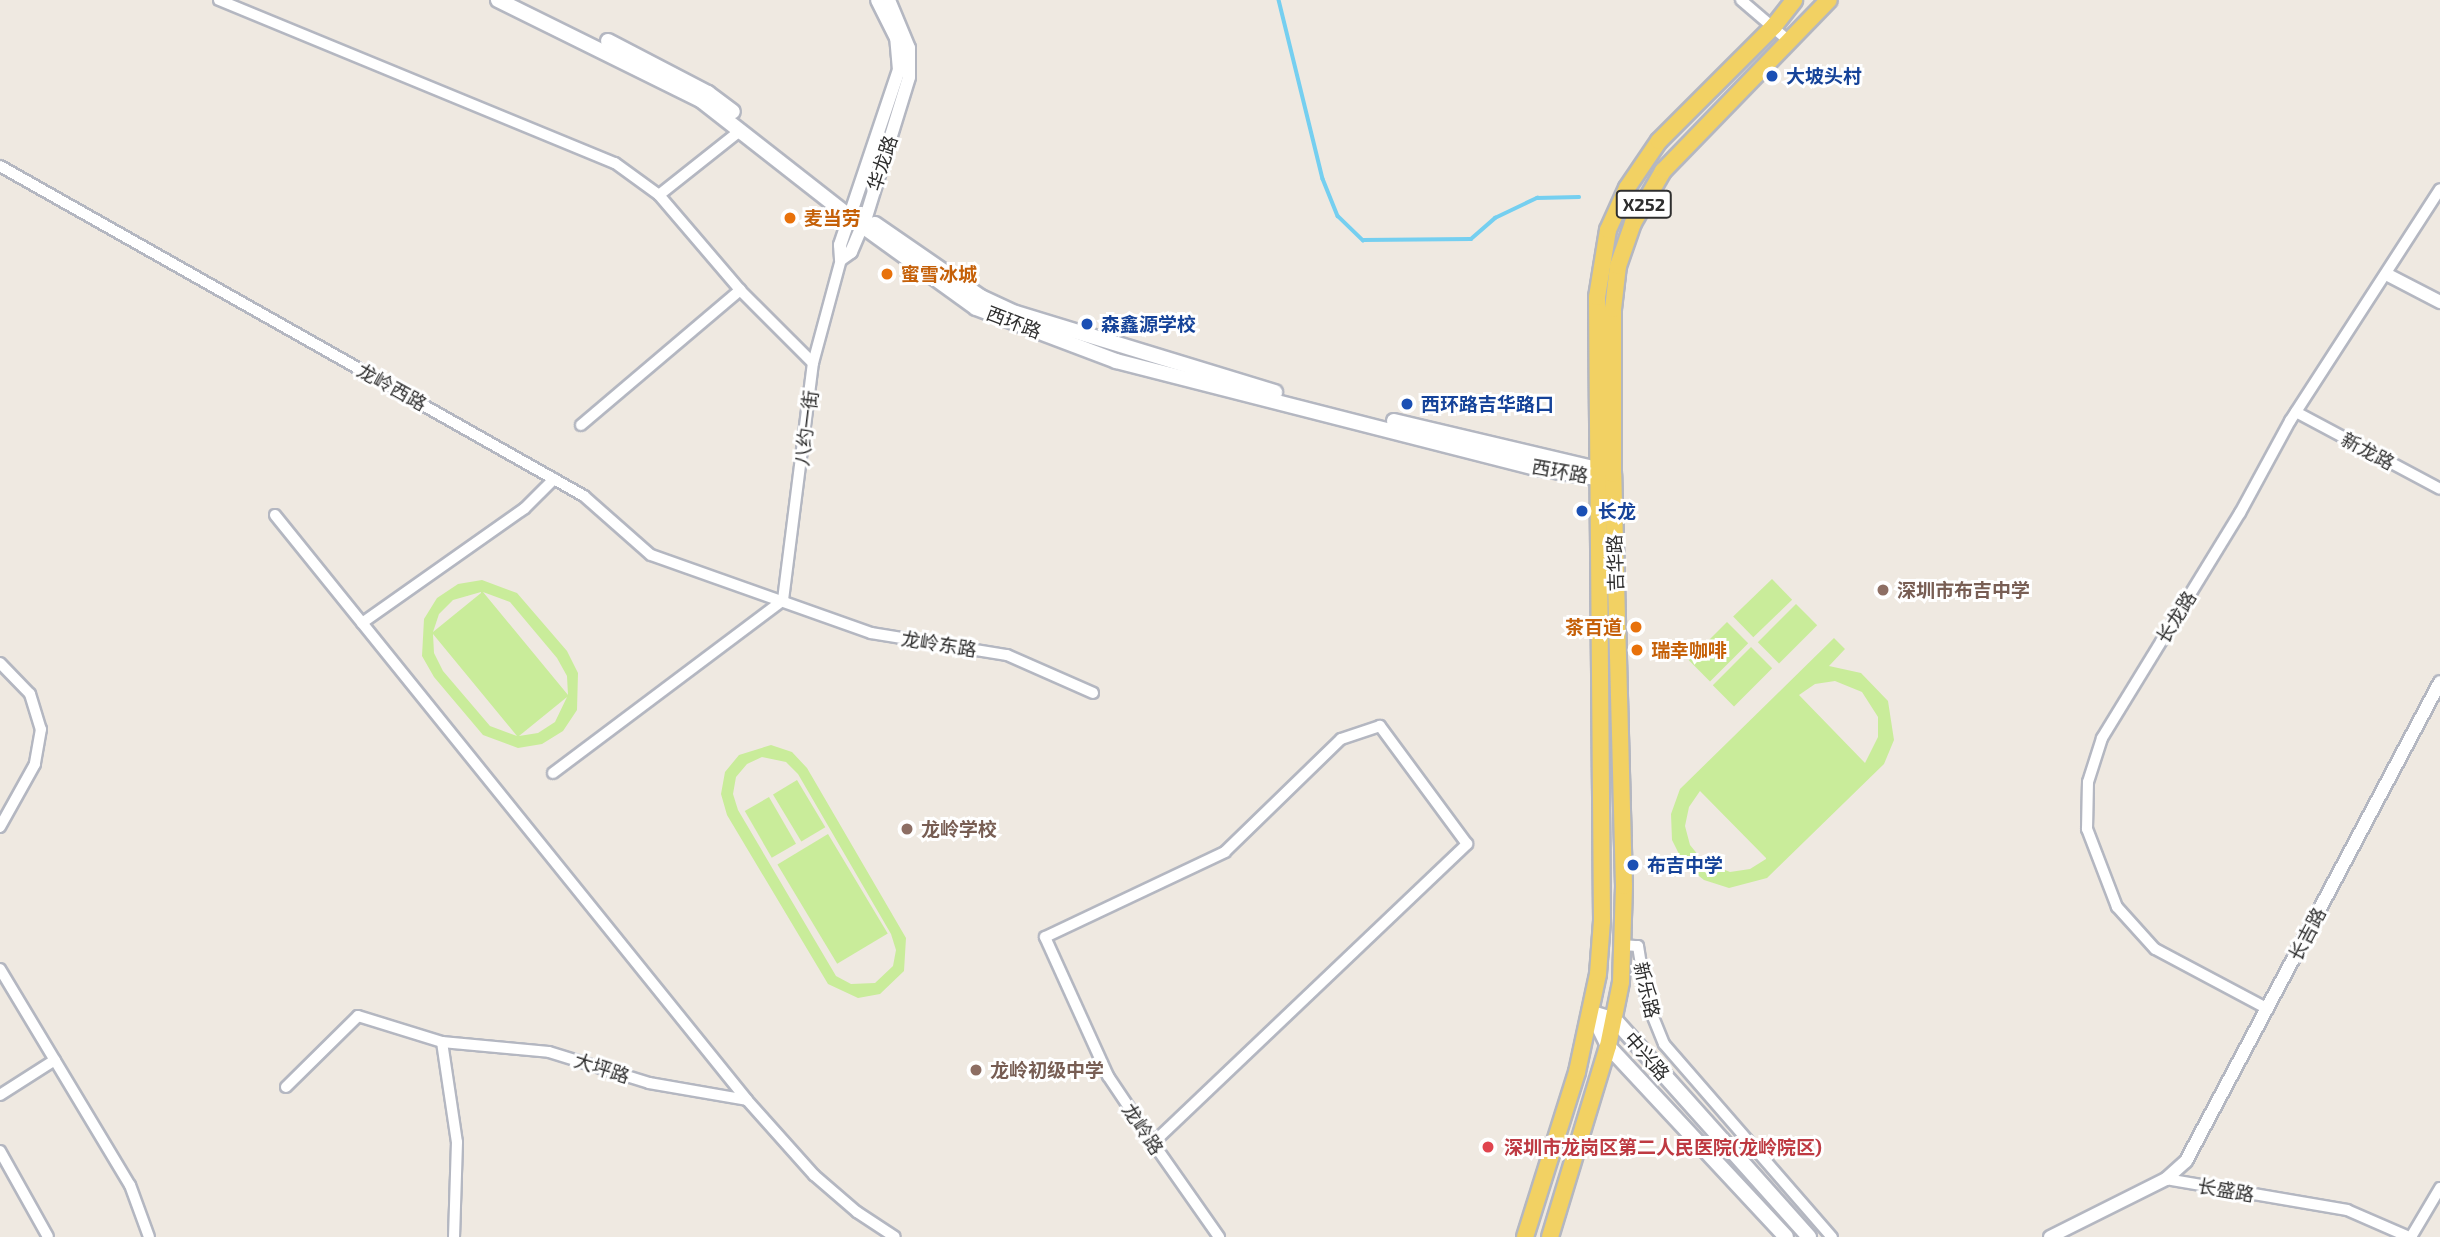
<!DOCTYPE html>
<html>
<head>
<meta charset="utf-8">
<style>
	body { margin:0 }
	#map { position:relative; width:2440px; height:1237px; overflow:hidden; background:#efe9e1; font-family:"Exo 2","Noto Sans SC",sans-serif }
	div>[style] { position:absolute }
	.pitch>* { inset:0; background:#c9ec9a; transform-origin:0 0 }
	.stream>* { height:3.5px; margin:-1.75px; padding:0 1.75px; transform-origin:1.75px; border-radius:1.75px; background:#75cff0 }
	.roads { filter:drop-shadow(2px 0 #b4b7c1) drop-shadow(-2px 0 #b4b7c1) drop-shadow(0 2px #b4b7c1) drop-shadow(0 -2px #b4b7c1) }
	.minor>* { height:10px; margin:-5px; padding:0 5px; transform-origin:5px; border-radius:5px; background:#fff }
	.tertiary>* { height:12px; margin:-6px; padding:0 6px; transform-origin:6px; border-radius:6px; background:#fff }
	.secondary>* { height:14px; margin:-7px; padding:0 7px; transform-origin:7px; border-radius:7px; background:#fff }
	.primary>* { height:16px; margin:-8px; padding:0 8px; transform-origin:8px; border-radius:8px; background:#f2d163 }
	.dots>* { width:19px; height:19px; translate:-50% -50%; box-sizing:border-box; border:4px solid #fff; border-radius:50% }
	span { translate:-50% -50%; white-space:nowrap; text-align:center; line-height:1.15; -webkit-text-stroke:6px #fff; paint-order:stroke }
	.shield-label span { padding:2px 5px; background:#fff; border:2px solid; border-radius:5px; -webkit-text-stroke-width:0 }
	.shield-label { font-size:18px; color:#2e2e2e; font-weight:700 }
	.transit-label { font-size:19px; color:#164399; font-weight:700 }
	.left { translate:0 -50%; text-align:left }
	.street-label { font-size:19px; color:#2e2e2e }
	.food-label { font-size:19px; color:#c56008; font-weight:700 }
	.right { translate:-100% -50%; text-align:right }
	.education-label { font-size:19px; color:#785e54; font-weight:700 }
	.health-label { font-size:19px; color:#be3a42; font-weight:700 }
</style>
</head>
<body>
<div id="map">
	<div class="pitch">
		<div style="left:1772px;top:579px;width:29px;height:54px;rotate:46deg"></div>
		<div style="clip-path:polygon(evenodd,482px 580px,517px 593px,567px 651px,578px 673px,577px 710px,563px 731px,542px 744px,518px 748px,483px 735px,434px 677px,422px 656px,424px 619px,437px 598px,458px 584px,482px 580px,481px 592px,481px 593px,433px 632px,439px 614px,453px 600px,481px 592px,482px 580px,483px 592px,510px 602px,557px 658px,567px 676px,568px 695px,483px 592px,482px 580px,433px 634px,517px 736px,490px 726px,443px 671px,434px 653px,433px 634px,482px 580px,567px 697px,555px 722px,538px 733px,519px 736px,567px 697px)"></div>
		<div style="left:1796px;top:604px;width:30px;height:54px;rotate:45deg"></div>
		<div style="left:1727px;top:622px;width:30px;height:54px;rotate:45deg"></div>
		<div style="clip-path:polygon(evenodd,1834px 638px,1845px 649px,1829px 666px,1861px 673px,1888px 701px,1894px 740px,1884px 764px,1767px 878px,1729px 888px,1704px 880px,1684px 864px,1672px 840px,1671px 814px,1680px 789px,1834px 638px,1835px 681px,1862px 692px,1878px 717px,1878px 737px,1865px 763px,1799px 695px,1815px 684px,1835px 681px,1834px 638px,1700px 791px,1766px 858px,1766px 859px,1750px 869px,1730px 872px,1703px 861px,1690px 845px,1685px 826px,1689px 807px,1700px 791px)"></div>
		<div style="left:1751px;top:647px;width:30px;height:54px;rotate:45deg"></div>
		<div style="clip-path:polygon(evenodd,771px 745px,792px 752px,807px 768px,906px 938px,904px 971px,880px 994px,858px 998px,828px 984px,727px 815px,721px 794px,725px 772px,739px 755px,771px 745px,762px 757px,786px 762px,798px 774px,891px 934px,896px 950px,893px 966px,875px 983px,851px 984px,836px 976px,738px 810px,733px 794px,736px 777px,747px 764px,762px 757px)"></div>
		<div style="left:797px;top:780px;width:55px;height:28px;rotate:59deg"></div>
		<div style="left:769px;top:797px;width:54px;height:28px;rotate:60deg"></div>
		<div style="left:828px;top:834px;width:116px;height:59px;rotate:59deg"></div>
	</div>
	<div class="stream">
		<div style="left:1279px;top:0;width:184px;rotate:76.2deg"></div>
		<div style="left:1323px;top:179px;width:40px;rotate:68deg"></div>
		<div style="left:1338px;top:216px;width:35px;rotate:44deg"></div>
		<div style="left:1363px;top:240px;width:108px;rotate:-0.5deg"></div>
		<div style="left:1471px;top:239px;width:32px;rotate:-41deg"></div>
		<div style="left:1495px;top:218px;width:47px;rotate:-25.5deg"></div>
		<div style="left:1537px;top:198px;width:42px;rotate:-1.4deg"></div>
	</div>
	<div class="roads">
		<div class="minor">
			<div style="left:219px;top:0;width:428px;rotate:22.4deg"></div>
			<div style="left:615px;top:163px;width:54px;rotate:36deg"></div>
			<div style="left:659px;top:195px;width:125px;rotate:49.5deg"></div>
			<div style="left:740px;top:290px;width:103px;rotate:45deg"></div>
			<div style="left:1741px;top:0;width:65px;rotate:40.6deg"></div>
			<div style="left:0;top:166px;width:671px;rotate:29.47deg"></div>
			<div style="left:584px;top:496px;width:89px;rotate:41.4deg"></div>
			<div style="left:651px;top:555px;width:233px;rotate:19.5deg"></div>
			<div style="left:871px;top:633px;width:138px;rotate:9.2deg"></div>
			<div style="left:1007px;top:655px;width:94px;rotate:23.8deg"></div>
			<div style="left:659px;top:195px;width:105px;rotate:-38.4deg"></div>
			<div style="left:2296px;top:412px;width:163px;rotate:28.1deg"></div>
			<div style="left:581px;top:425px;width:209px;rotate:-40.3deg"></div>
			<div style="left:275px;top:515px;width:752px;rotate:51.1deg"></div>
			<div style="left:783px;top:600px;width:239px;rotate:-82.8deg"></div>
			<div style="left:813px;top:363px;width:108px;rotate:-74.9deg"></div>
			<div style="left:362px;top:623px;width:199px;rotate:-35.2deg"></div>
			<div style="left:525px;top:508px;width:41px;rotate:-45deg"></div>
			<div style="left:0;top:663px;width:43px;rotate:45.9deg"></div>
			<div style="left:30px;top:694px;width:37px;rotate:73deg"></div>
			<div style="left:41px;top:729px;width:36px;rotate:100deg"></div>
			<div style="left:35px;top:764px;width:72px;rotate:119.1deg"></div>
			<div style="left:553px;top:773px;width:288px;rotate:-36.9deg"></div>
			<div style="left:1622px;top:945px;width:16px;rotate:4deg"></div>
			<div style="left:1638px;top:946px;width:57px;rotate:80.9deg"></div>
			<div style="left:1647px;top:1002px;width:45px;rotate:68deg"></div>
			<div style="left:1664px;top:1044px;width:256px;rotate:49deg"></div>
			<div style="left:0;top:969px;width:252px;rotate:59deg"></div>
			<div style="left:130px;top:1185px;width:55px;rotate:69.9deg"></div>
			<div style="left:2268px;top:1009px;width:128px;rotate:-152deg"></div>
			<div style="left:2155px;top:949px;width:57px;rotate:-132.1deg"></div>
			<div style="left:2117px;top:907px;width:84px;rotate:-111deg"></div>
			<div style="left:2087px;top:829px;width:47px;rotate:-88.8deg"></div>
			<div style="left:2088px;top:782px;width:46px;rotate:-72.3deg"></div>
			<div style="left:2102px;top:738px;width:264px;rotate:-58.5deg"></div>
			<div style="left:2240px;top:513px;width:105px;rotate:-61.5deg"></div>
			<div style="left:2290px;top:421px;width:276px;rotate:-57.1deg"></div>
			<div style="left:442px;top:1042px;width:101px;rotate:81.5deg"></div>
			<div style="left:457px;top:1142px;width:95px;rotate:91.8deg"></div>
			<div style="left:286px;top:1087px;width:101px;rotate:-44.6deg"></div>
			<div style="left:358px;top:1016px;width:88px;rotate:17.2deg"></div>
			<div style="left:442px;top:1042px;width:107px;rotate:5.3deg"></div>
			<div style="left:549px;top:1052px;width:105px;rotate:17.2deg"></div>
			<div style="left:649px;top:1083px;width:99px;rotate:9.8deg"></div>
			<div style="left:747px;top:1100px;width:101px;rotate:48.2deg"></div>
			<div style="left:814px;top:1175px;width:57px;rotate:40.7deg"></div>
			<div style="left:857px;top:1212px;width:45px;rotate:33.3deg"></div>
			<div style="left:0;top:1095px;width:65px;rotate:-32.5deg"></div>
			<div style="left:1153px;top:1143px;width:434px;rotate:-43.6deg"></div>
			<div style="left:1467px;top:844px;width:147px;rotate:-126.4deg"></div>
			<div style="left:1380px;top:726px;width:41px;rotate:161.6deg"></div>
			<div style="left:1341px;top:739px;width:162px;rotate:135.8deg"></div>
			<div style="left:1225px;top:852px;width:199px;rotate:154.7deg"></div>
			<div style="left:1045px;top:937px;width:153px;rotate:65.6deg"></div>
			<div style="left:1108px;top:1076px;width:81px;rotate:56.1deg"></div>
			<div style="left:1153px;top:1143px;width:115px;rotate:54.9deg"></div>
			<div style="left:0;top:1151px;width:98px;rotate:60.8deg"></div>
			<div style="left:2166px;top:1179px;width:184px;rotate:9.7deg"></div>
			<div style="left:2347px;top:1210px;width:68px;rotate:23.5deg"></div>
			<div style="left:2411px;top:1237px;width:57px;rotate:-59.4deg"></div>
		</div>
		<div class="tertiary">
			<div style="left:841px;top:259px;width:12px;rotate:-35deg"></div>
			<div style="left:851px;top:252px;width:38px;rotate:-67deg"></div>
			<div style="left:866px;top:217px;width:146px;rotate:-72.9deg"></div>
			<div style="left:909px;top:77px;width:29px;rotate:-90deg"></div>
			<div style="left:909px;top:48px;width:52px;rotate:-112.6deg"></div>
			<div style="left:841px;top:259px;width:14px;rotate:-94deg"></div>
			<div style="left:840px;top:245px;width:185px;rotate:-71.4deg"></div>
			<div style="left:899px;top:70px;width:32px;rotate:-95deg"></div>
			<div style="left:896px;top:38px;width:42px;rotate:-116.6deg"></div>
			<div style="left:2388px;top:275px;width:59px;rotate:27.4deg"></div>
			<div style="left:2050px;top:1237px;width:130px;rotate:-26.6deg"></div>
			<div style="left:2166px;top:1179px;width:27px;rotate:-42deg"></div>
			<div style="left:2186px;top:1161px;width:542px;rotate:-62.06deg"></div>
		</div>
		<div class="secondary">
			<div style="left:498px;top:0;width:228px;rotate:26.3deg"></div>
			<div style="left:702px;top:101px;width:188px;rotate:38.1deg"></div>
			<div style="left:850px;top:217px;width:155px;rotate:35.8deg"></div>
			<div style="left:976px;top:308px;width:150px;rotate:20.7deg"></div>
			<div style="left:1116px;top:361px;width:434px;rotate:14.3deg"></div>
			<div style="left:1537px;top:468px;width:60px;rotate:9.6deg"></div>
			<div style="left:1596px;top:478px;width:12px;rotate:-14deg"></div>
			<div style="left:608px;top:41px;width:113px;rotate:27.5deg"></div>
			<div style="left:708px;top:93px;width:31px;rotate:37deg"></div>
			<div style="left:875px;top:224px;width:129px;rotate:34.6deg"></div>
			<div style="left:981px;top:297px;width:38px;rotate:25deg"></div>
			<div style="left:1016px;top:313px;width:271px;rotate:17deg"></div>
			<div style="left:1394px;top:421px;width:221px;rotate:13.3deg"></div>
			<div style="left:1592px;top:1013px;width:24px;rotate:17deg"></div>
			<div style="left:1615px;top:1020px;width:291px;rotate:48.2deg"></div>
			<div style="left:1592px;top:1013px;width:37px;rotate:64deg"></div>
			<div style="left:1608px;top:1046px;width:261px;rotate:47deg"></div>
		</div>
		<div class="primary">
			<div style="left:1525px;top:1237px;width:173px;rotate:-72.5deg"></div>
			<div style="left:1577px;top:1072px;width:100px;rotate:-77.9deg"></div>
			<div style="left:1598px;top:974px;width:53px;rotate:-85.7deg"></div>
			<div style="left:1602px;top:921px;width:624px;rotate:-90.46deg"></div>
			<div style="left:1597px;top:297px;width:68px;rotate:-80.7deg"></div>
			<div style="left:1608px;top:230px;width:46px;rotate:-65.7deg"></div>
			<div style="left:1627px;top:188px;width:57px;rotate:-55.8deg"></div>
			<div style="left:1659px;top:141px;width:163px;rotate:-45deg"></div>
			<div style="left:1774px;top:26px;width:33px;rotate:-52deg"></div>
			<div style="left:1550px;top:1237px;width:200px;rotate:-73.1deg"></div>
			<div style="left:1608px;top:1046px;width:65px;rotate:-78.5deg"></div>
			<div style="left:1621px;top:982px;width:96px;rotate:-88.2deg"></div>
			<div style="left:1624px;top:886px;width:412px;rotate:-91.5deg"></div>
			<div style="left:1613px;top:474px;width:165px;rotate:-90deg"></div>
			<div style="left:1613px;top:309px;width:43px;rotate:-83.4deg"></div>
			<div style="left:1618px;top:266px;width:46px;rotate:-70.8deg"></div>
			<div style="left:1633px;top:223px;width:60px;rotate:-60deg"></div>
			<div style="left:1663px;top:171px;width:238px;rotate:-45.9deg"></div>
		</div>
	</div>
	<div class="dots">
		<div style="left:1772px;top:76px;background:#1a4fb4"></div>
		<div style="left:790px;top:218px;background:#e8710a"></div>
		<div style="left:887px;top:274px;background:#e8710a"></div>
		<div style="left:1087px;top:324px;background:#1a4fb4"></div>
		<div style="left:1407px;top:404px;background:#1a4fb4"></div>
		<div style="left:1582px;top:511px;background:#1a4fb4"></div>
		<div style="left:1883px;top:590px;background:#8d6e63"></div>
		<div style="left:1636px;top:627px;background:#e8710a"></div>
		<div style="left:1637px;top:650px;background:#e8710a"></div>
		<div style="left:907px;top:829px;background:#8d6e63"></div>
		<div style="left:1633px;top:865px;background:#1a4fb4"></div>
		<div style="left:976px;top:1070px;background:#8d6e63"></div>
		<div style="left:1488px;top:1147px;background:#e0444e"></div>
	</div>
	<div class="shield-label">
		<span style="left:1644px;top:204px">X252</span>
	</div>
	<div class="transit-label">
		<span class="left" style="left:1786px;top:76px">大坡头村</span>
		<span class="left" style="left:1101px;top:324px">森鑫源学校</span>
		<span class="left" style="left:1421px;top:404px">西环路吉华路口</span>
		<span class="left" style="left:1598px;top:511px">长龙</span>
		<span class="left" style="left:1647px;top:865px">布吉中学</span>
	</div>
	<div class="street-label">
		<span style="left:882px;top:163px;rotate:-72deg">华龙路</span>
		<span style="left:1014px;top:322px;rotate:21deg">西环路</span>
		<span style="left:392px;top:387px;rotate:29deg">龙岭西路</span>
		<span style="left:806px;top:428px;rotate:-83deg">八约一街</span>
		<span style="left:2368px;top:451px;rotate:28deg">新龙路</span>
		<span style="left:1560px;top:471px;rotate:10deg">西环路</span>
		<span style="left:1615px;top:563px;rotate:-92deg">吉华路</span>
		<span style="left:2176px;top:617px;rotate:-58deg">长龙路</span>
		<span style="left:939px;top:644px;rotate:9deg">龙岭东路</span>
		<span style="left:2307px;top:934px;rotate:-62deg">长吉路</span>
		<span style="left:1647px;top:990px;rotate:77deg">新乐路</span>
		<span style="left:1647px;top:1056px;rotate:49deg">中兴路</span>
		<span style="left:602px;top:1068px;rotate:18deg">大坪路</span>
		<span style="left:1143px;top:1129px;rotate:56deg">龙岭路</span>
		<span style="left:2226px;top:1190px;rotate:10deg">长盛路</span>
	</div>
	<div class="food-label">
		<span class="left" style="left:804px;top:218px">麦当劳</span>
		<span class="left" style="left:901px;top:274px">蜜雪冰城</span>
		<span class="right" style="left:1622px;top:627px">茶百道</span>
		<span class="left" style="left:1651px;top:650px">瑞幸咖啡</span>
	</div>
	<div class="education-label">
		<span class="left" style="left:1897px;top:590px">深圳市布吉中学</span>
		<span class="left" style="left:921px;top:829px">龙岭学校</span>
		<span class="left" style="left:990px;top:1070px">龙岭初级中学</span>
	</div>
	<div class="health-label">
		<span class="left" style="left:1504px;top:1147px">深圳市龙岗区第二人民医院(龙岭院区)</span>
	</div>
</div>
</body>
</html>
